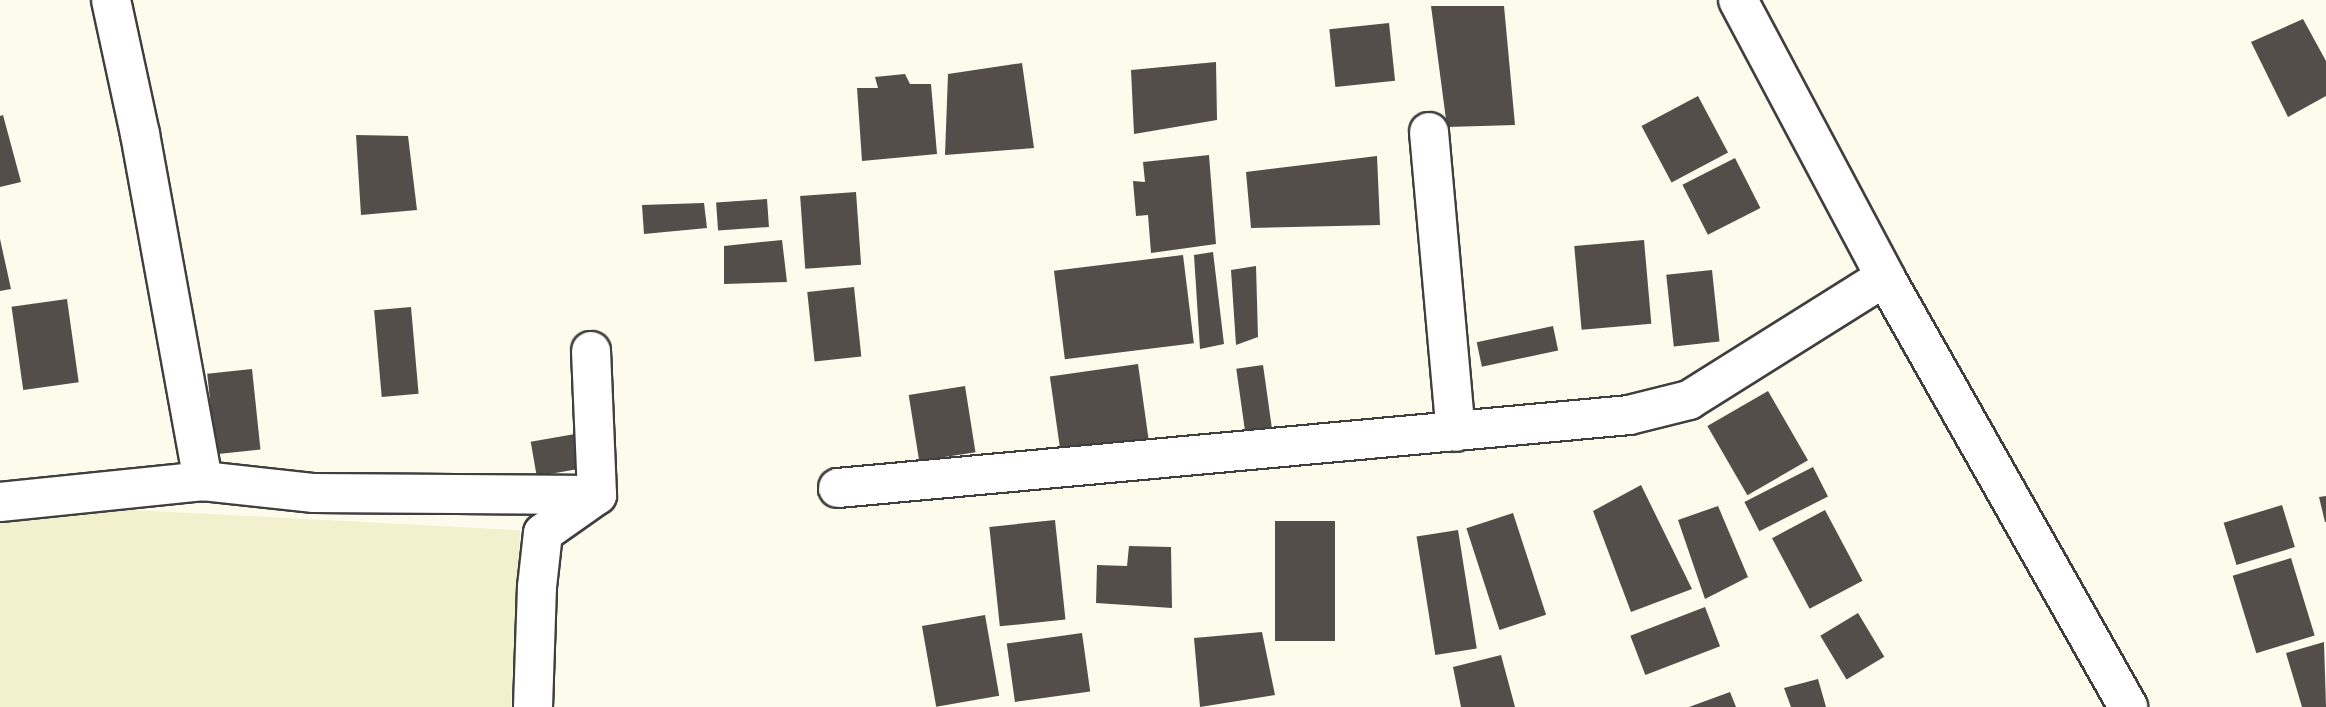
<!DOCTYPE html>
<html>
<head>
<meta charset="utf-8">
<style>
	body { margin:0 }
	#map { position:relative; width:2326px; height:707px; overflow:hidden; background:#fdfbec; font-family:"Noto Serif",serif }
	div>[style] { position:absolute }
	.farmland>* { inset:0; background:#f1f1ce; transform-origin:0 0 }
	.building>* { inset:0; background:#534e49; transform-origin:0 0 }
	.roads { filter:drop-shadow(2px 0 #3f3f3f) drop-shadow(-2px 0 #3f3f3f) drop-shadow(0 2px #3f3f3f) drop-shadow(0 -2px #3f3f3f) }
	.street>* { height:38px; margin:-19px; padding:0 19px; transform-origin:19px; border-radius:19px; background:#fff }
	span { translate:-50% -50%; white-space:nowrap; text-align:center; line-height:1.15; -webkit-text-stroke:7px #fff; paint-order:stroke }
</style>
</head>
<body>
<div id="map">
	<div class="farmland">
		<div style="left:0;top:503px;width:521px;height:204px;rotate:3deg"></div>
	</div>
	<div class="building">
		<div style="clip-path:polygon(1431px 6px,1504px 6px,1515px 125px,1447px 127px)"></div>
		<div style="clip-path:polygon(2303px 19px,2326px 61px,2326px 96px,2288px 117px,2251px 42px)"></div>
		<div style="left:1389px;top:23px;width:58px;height:60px;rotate:84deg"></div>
		<div style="clip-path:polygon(1216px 62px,1217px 120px,1134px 134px,1131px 70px)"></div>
		<div style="clip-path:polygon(1022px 63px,1034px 148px,945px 155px,948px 74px)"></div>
		<div style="clip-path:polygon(905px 74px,910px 84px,931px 84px,937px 154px,862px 161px,857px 88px,878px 88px,875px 77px)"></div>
		<div style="left:1698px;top:96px;width:64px;height:64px;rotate:62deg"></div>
		<div style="clip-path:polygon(3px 115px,21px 182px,0 187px,0 116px)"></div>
		<div style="clip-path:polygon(356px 135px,408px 136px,417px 210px,361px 215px)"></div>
		<div style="clip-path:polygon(1209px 155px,1216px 244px,1151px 253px,1148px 215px,1136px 216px,1133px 181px,1145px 182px,1143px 162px)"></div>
		<div style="clip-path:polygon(1377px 156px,1380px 225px,1251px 228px,1246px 172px)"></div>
		<div style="left:1735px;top:158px;width:56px;height:59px;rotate:63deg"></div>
		<div style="left:856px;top:192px;width:73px;height:56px;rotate:86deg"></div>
		<div style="left:767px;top:199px;width:28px;height:51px;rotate:86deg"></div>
		<div style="clip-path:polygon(704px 203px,707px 228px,644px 234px,642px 205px)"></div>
		<div style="clip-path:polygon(0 239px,11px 289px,0 291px)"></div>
		<div style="clip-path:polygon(782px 240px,787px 282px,724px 284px,724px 246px)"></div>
		<div style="left:1644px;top:240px;width:84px;height:70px;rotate:85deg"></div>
		<div style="clip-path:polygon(1213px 252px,1224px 344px,1200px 349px,1194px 255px)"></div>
		<div style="left:1183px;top:255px;width:89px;height:130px;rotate:83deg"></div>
		<div style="clip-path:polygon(1256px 266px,1258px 337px,1236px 345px,1231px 270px)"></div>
		<div style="left:1712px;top:270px;width:72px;height:46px;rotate:84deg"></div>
		<div style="left:854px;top:287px;width:70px;height:47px;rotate:84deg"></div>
		<div style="left:67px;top:299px;width:84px;height:56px;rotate:82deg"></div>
		<div style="left:411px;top:307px;width:87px;height:37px;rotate:85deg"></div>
		<div style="left:1553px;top:326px;width:25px;height:78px;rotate:78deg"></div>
		<div style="left:1138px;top:364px;width:79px;height:89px;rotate:82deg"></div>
		<div style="left:1263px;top:365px;width:69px;height:27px;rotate:82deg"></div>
		<div style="left:252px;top:369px;width:81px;height:45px;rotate:84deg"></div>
		<div style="left:965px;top:386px;width:67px;height:57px;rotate:81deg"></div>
		<div style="left:1768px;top:391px;width:80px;height:70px;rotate:60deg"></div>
		<div style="left:575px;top:434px;width:35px;height:45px;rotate:80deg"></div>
		<div style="left:1813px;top:467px;width:33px;height:77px;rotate:63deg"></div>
		<div style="clip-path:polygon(1641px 485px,1692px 589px,1631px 612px,1593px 511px)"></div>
		<div style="clip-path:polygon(2326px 496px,2326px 522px,2325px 522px,2319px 497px)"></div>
		<div style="left:2282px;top:505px;width:44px;height:61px;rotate:73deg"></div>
		<div style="clip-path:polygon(1718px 506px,1748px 577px,1705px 599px,1678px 520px)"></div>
		<div style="left:1825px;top:510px;width:80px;height:60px;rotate:62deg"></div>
		<div style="left:1513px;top:513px;width:107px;height:49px;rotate:72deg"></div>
		<div style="left:1055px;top:520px;width:100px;height:66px;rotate:84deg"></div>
		<div style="left:1275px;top:521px;width:60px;height:120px"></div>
		<div style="left:1458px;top:530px;width:120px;height:42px;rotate:81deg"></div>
		<div style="clip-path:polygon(1129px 546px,1171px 547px,1172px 608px,1096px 603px,1097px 565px,1127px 566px)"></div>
		<div style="left:2291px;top:558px;width:81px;height:61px;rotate:73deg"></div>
		<div style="left:1705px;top:607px;width:42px;height:80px;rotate:69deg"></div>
		<div style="left:1858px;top:613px;width:51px;height:44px;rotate:59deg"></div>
		<div style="left:985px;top:615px;width:82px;height:64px;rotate:80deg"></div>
		<div style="clip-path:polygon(1262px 632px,1275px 695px,1200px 707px,1194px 638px)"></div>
		<div style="left:1082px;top:633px;width:59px;height:76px;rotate:82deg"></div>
		<div style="clip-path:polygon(2324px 642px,2326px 707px,2302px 707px,2286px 653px)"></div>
		<div style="clip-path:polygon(1501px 655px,1515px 707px,1461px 707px,1453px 667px)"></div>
		<div style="clip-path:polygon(1818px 679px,1826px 707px,1791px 707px,1784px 688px)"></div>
		<div style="clip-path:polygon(1730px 692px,1736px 707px,1689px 707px)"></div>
	</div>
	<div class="roads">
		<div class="street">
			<div style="left:111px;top:0;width:137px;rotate:77.8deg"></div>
			<div style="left:140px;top:134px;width:353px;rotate:79.7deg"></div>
			<div style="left:1738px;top:0;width:314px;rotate:62deg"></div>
			<div style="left:1885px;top:277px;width:494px;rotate:60.5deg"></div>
			<div style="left:1429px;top:132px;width:301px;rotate:84.9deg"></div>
			<div style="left:591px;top:351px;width:144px;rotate:87.6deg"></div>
			<div style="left:838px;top:488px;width:794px;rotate:-5.27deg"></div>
			<div style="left:1629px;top:415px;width:62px;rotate:-14deg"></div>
			<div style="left:1689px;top:400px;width:231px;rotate:-32.1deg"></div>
			<div style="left:0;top:502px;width:204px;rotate:-5.9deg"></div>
			<div style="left:203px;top:481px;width:112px;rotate:6.2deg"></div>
			<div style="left:314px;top:493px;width:283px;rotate:0.4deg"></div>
			<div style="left:533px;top:707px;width:120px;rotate:-88.1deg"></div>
			<div style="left:537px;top:587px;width:54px;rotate:-83.7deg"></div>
			<div style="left:543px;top:533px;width:66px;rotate:-35.1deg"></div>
		</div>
	</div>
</div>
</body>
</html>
